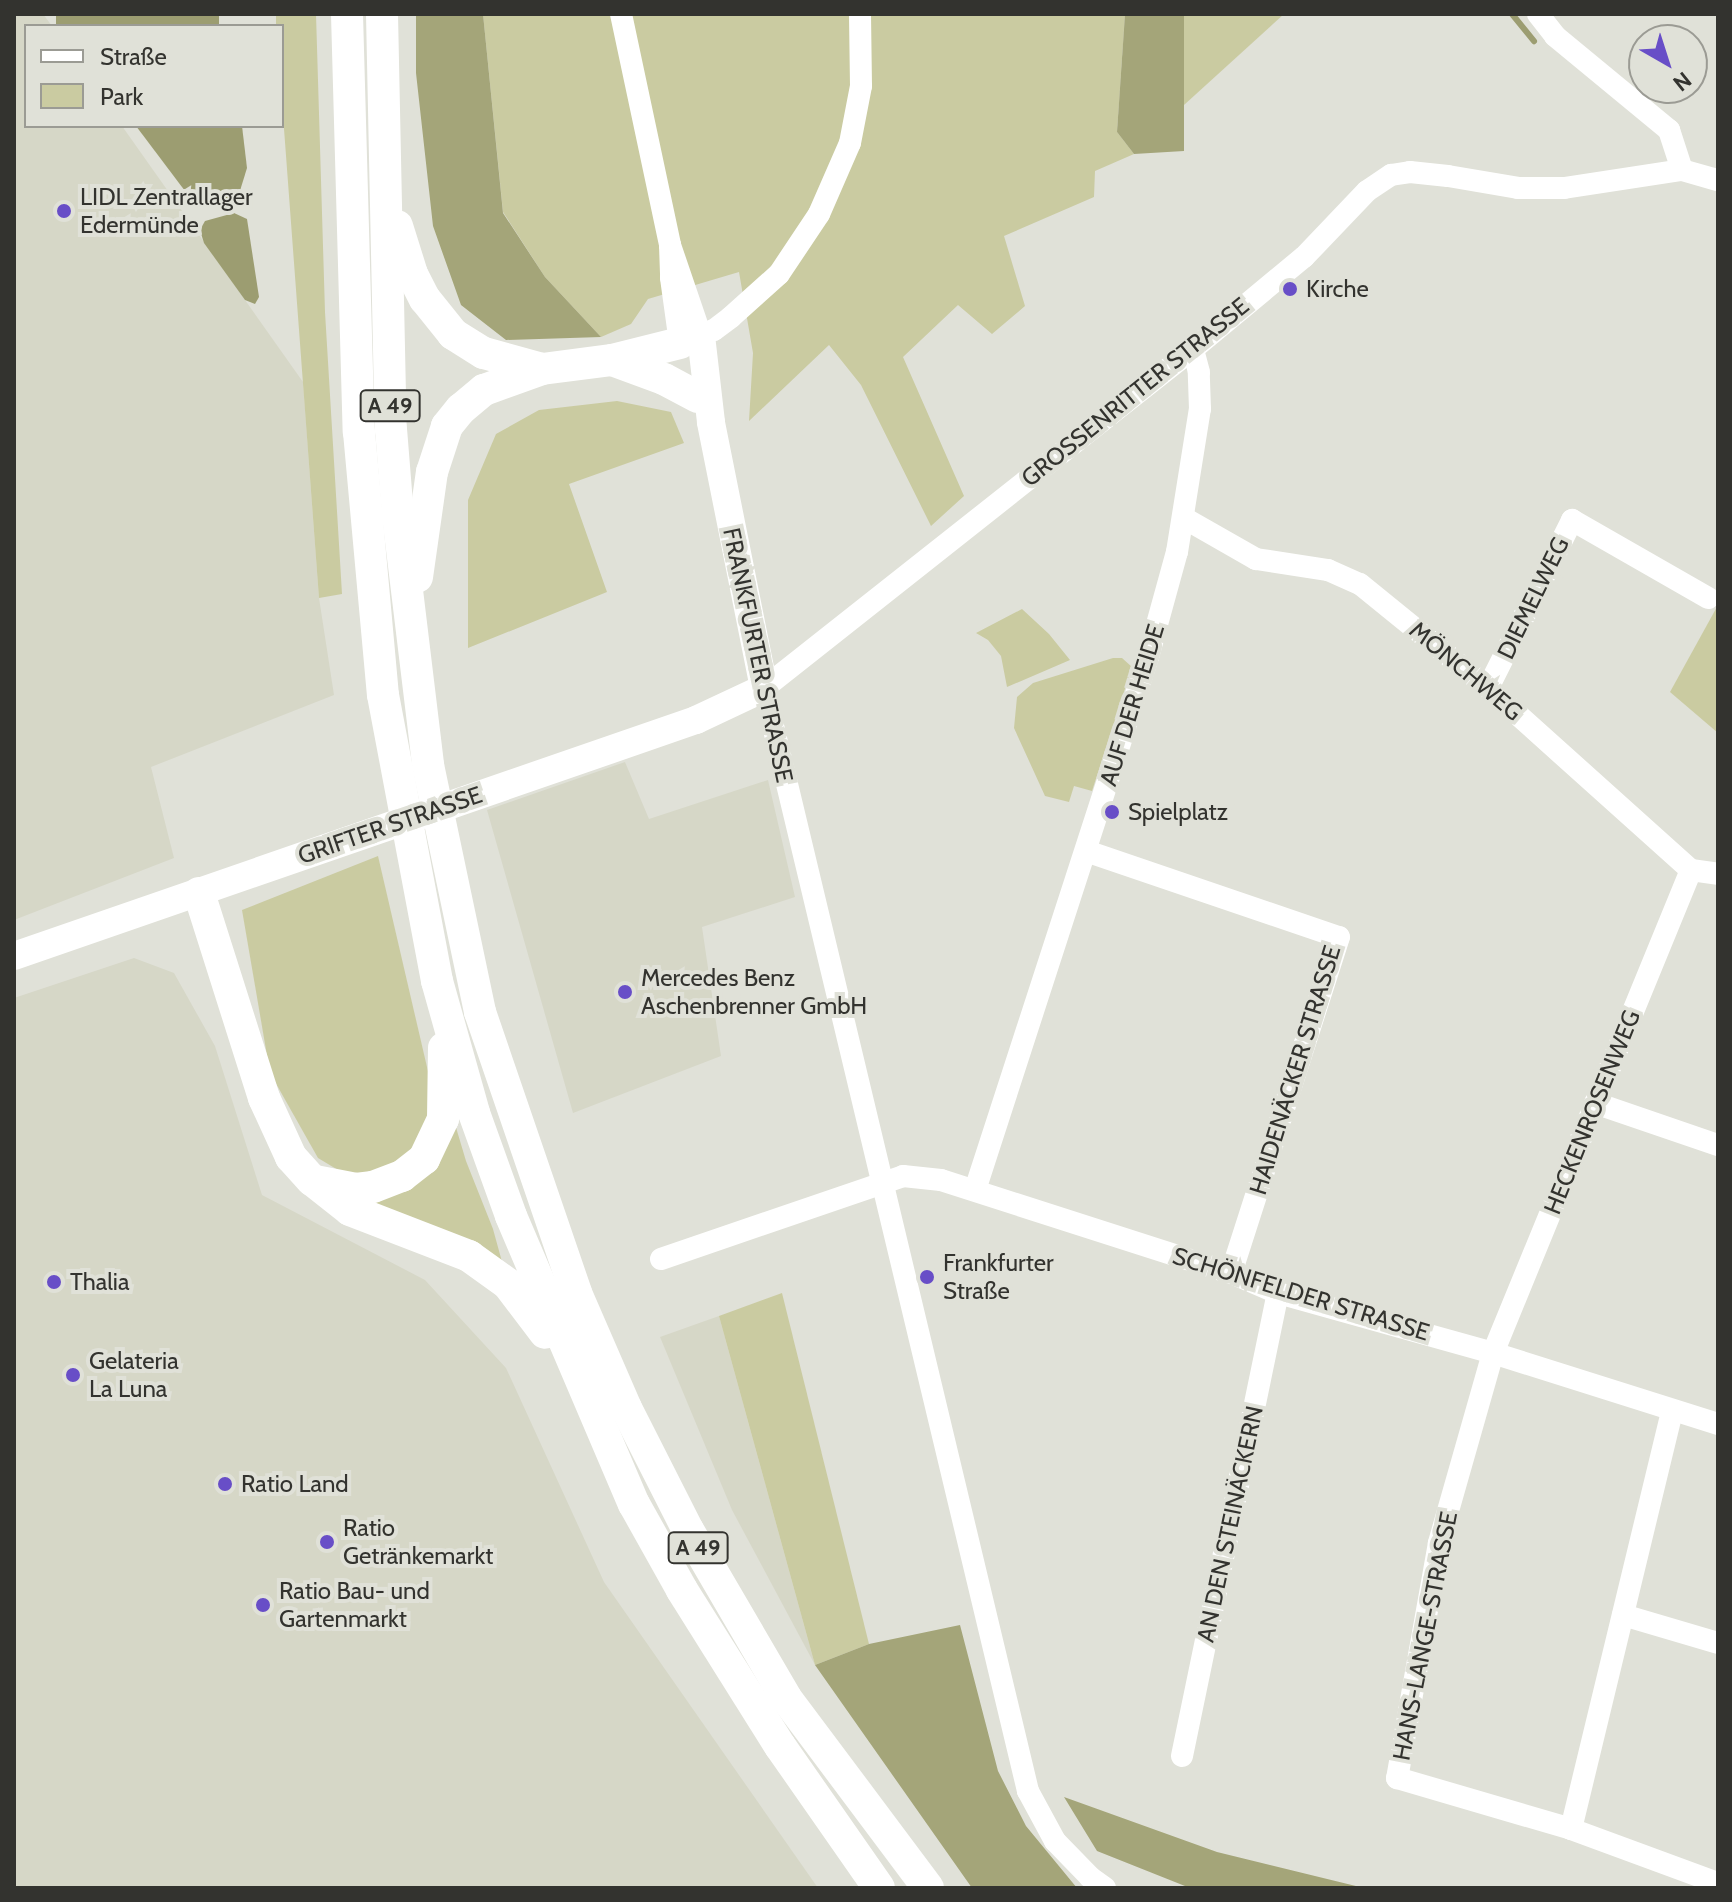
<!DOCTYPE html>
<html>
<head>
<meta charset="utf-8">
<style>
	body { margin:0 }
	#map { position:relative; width:1732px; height:1902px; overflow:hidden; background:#e0e1d8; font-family:Cabin,sans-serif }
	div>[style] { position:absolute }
	.built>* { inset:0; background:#d6d7c7 }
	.green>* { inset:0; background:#cacba1 }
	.forest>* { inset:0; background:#a4a579 }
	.water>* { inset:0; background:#9c9d71; transform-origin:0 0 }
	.stream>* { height:6px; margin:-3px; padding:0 3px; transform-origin:3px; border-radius:3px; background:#9c9d71 }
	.minor>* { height:22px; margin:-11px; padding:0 11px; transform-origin:11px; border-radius:11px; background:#fff }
	.major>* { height:28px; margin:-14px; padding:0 14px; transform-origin:14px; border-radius:14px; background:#fff }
	.highway>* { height:32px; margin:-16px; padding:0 16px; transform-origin:16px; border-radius:16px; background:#fff }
	.dots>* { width:22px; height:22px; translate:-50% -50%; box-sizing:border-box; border:4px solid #e0e1d8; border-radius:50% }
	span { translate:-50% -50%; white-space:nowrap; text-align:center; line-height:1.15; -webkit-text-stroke:8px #e0e1d8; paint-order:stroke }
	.shield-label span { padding:2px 6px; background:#e0e1d8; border:2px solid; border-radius:6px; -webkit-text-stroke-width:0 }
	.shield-label { font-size:22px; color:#33332f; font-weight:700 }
	.poi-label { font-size:24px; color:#33332f }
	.left { translate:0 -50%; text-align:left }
	.street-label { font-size:24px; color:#33332f }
	.frame { position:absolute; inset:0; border:16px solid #33332f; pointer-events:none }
	.legend { position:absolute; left:24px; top:24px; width:260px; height:104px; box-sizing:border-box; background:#e0e1d8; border:2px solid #9b9b94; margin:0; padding:10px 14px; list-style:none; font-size:24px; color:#33332f }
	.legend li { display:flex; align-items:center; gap:16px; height:40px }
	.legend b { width:40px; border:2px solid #9b9b94 }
	.north { position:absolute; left:1628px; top:24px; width:80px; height:80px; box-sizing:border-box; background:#e0e1d8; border:2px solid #9b9b94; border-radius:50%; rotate:141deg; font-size:22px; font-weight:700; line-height:32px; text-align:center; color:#33332f }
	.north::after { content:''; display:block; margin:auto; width:28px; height:36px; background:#684ec7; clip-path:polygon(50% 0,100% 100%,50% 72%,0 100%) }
</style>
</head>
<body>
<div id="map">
	<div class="built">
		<div style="clip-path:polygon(14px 14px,43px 14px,52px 26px,26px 26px,26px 126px,122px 126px,303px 382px,319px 598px,334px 695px,151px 767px,174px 858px,14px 920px)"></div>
		<div style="clip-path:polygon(625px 762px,649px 819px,768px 780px,795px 897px,702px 927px,721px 1056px,573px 1113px,487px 810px)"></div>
		<div style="clip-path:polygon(134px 958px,174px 973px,215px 1046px,262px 1195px,425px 1280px,506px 1368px,604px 1582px,818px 1888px,14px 1888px,14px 998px)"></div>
		<div style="clip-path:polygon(719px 1316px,815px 1665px,732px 1510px,660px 1337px)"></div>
	</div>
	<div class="green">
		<div style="clip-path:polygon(276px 14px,316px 14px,325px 312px,342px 594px,319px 598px,282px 102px,282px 26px,276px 26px)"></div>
		<div style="clip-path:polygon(483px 14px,1125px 14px,1117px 132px,1134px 154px,1095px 171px,1094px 197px,1004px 236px,1025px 306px,992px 334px,958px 305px,903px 357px,964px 496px,931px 526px,861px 385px,829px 345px,749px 421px,753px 353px,739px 272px,648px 299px,631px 324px,601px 337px,545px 277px,503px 212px)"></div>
		<div style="clip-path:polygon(1184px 14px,1284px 14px,1184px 105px)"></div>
		<div style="clip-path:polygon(617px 401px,671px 412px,684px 443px,569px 484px,607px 592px,468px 648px,468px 500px,496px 434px,539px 410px)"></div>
		<div style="clip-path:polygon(1718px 605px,1718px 733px,1670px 692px)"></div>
		<div style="clip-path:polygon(1022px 609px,1049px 634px,1070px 660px,1007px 687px,1001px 656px,988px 640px,976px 633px)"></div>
		<div style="clip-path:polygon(1113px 658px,1122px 658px,1132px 667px,1092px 791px,1074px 786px,1069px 802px,1045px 796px,1014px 728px,1017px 697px,1033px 683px)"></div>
		<div style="clip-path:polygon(378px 856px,430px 1080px,431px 1121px,411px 1156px,378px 1174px,343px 1173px,318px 1158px,270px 1073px,242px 910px)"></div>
		<div style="clip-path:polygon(452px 1114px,466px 1161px,493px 1229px,504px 1269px,357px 1206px)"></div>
		<div style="clip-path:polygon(782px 1293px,869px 1644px,815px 1665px,719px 1316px)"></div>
	</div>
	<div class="forest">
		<div style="clip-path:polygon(416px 14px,483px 14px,503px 213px,545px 277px,601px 337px,506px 340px,461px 305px,433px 226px,416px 73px)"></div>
		<div style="clip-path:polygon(1125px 14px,1184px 14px,1184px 151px,1134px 154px,1117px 132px)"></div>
		<div style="clip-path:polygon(960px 1625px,998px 1771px,1026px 1826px,1077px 1888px,972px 1888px,815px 1665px,869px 1644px)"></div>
		<div style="clip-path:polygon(1064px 1797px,1217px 1852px,1364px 1888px,1190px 1888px,1097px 1851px)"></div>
	</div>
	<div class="water">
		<div style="left:56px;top:14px;width:163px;height:15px"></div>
		<div style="clip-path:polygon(136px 126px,242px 126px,247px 168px,239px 194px,207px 205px,188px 195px)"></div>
		<div style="clip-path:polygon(234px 213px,247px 219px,259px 297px,255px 304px,245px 300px,204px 243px,200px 230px,205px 221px)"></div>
	</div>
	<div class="stream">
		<div style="left:1512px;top:14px;width:35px;rotate:51deg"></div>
	</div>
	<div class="minor">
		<div style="left:621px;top:14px;width:236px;rotate:78deg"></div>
		<div style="left:670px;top:245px;width:96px;rotate:71.2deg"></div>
		<div style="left:1538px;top:14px;width:28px;rotate:52deg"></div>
		<div style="left:1555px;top:36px;width:148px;rotate:39.5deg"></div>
		<div style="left:1669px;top:130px;width:42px;rotate:72deg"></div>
		<div style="left:670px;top:245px;width:33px;rotate:88deg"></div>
		<div style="left:671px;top:278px;width:66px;rotate:82.1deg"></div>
		<div style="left:680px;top:343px;width:36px;rotate:-21deg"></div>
		<div style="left:714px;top:330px;width:21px;rotate:-37deg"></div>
		<div style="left:731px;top:317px;width:64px;rotate:-41.9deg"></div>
		<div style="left:779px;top:274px;width:72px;rotate:-56.3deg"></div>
		<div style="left:819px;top:214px;width:77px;rotate:-66.4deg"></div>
		<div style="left:850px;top:143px;width:58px;rotate:-79.1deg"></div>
		<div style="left:861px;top:86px;width:72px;rotate:-90.8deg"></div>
		<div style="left:1184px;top:518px;width:83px;rotate:29.7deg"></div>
		<div style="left:1256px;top:559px;width:73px;rotate:8.7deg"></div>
		<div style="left:1328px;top:570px;width:35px;rotate:24deg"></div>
		<div style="left:1360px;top:584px;width:165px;rotate:39.1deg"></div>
		<div style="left:1488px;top:688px;width:273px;rotate:41.9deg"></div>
		<div style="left:1691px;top:870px;width:27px;rotate:8deg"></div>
		<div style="left:1488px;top:688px;width:188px;rotate:-63.4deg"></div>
		<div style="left:1572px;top:520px;width:157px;rotate:29.8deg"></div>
		<div style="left:1086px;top:851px;width:267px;rotate:18.8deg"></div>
		<div style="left:1339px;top:937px;width:353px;rotate:107.8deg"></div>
		<div style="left:1691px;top:870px;width:522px;rotate:112.29deg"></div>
		<div style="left:1493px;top:1353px;width:198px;rotate:105.9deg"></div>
		<div style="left:1439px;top:1543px;width:239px;rotate:100.1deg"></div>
		<div style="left:1397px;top:1778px;width:181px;rotate:16.3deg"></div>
		<div style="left:1571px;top:1829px;width:157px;rotate:20.2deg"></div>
		<div style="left:1595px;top:1103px;width:130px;rotate:18.9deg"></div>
		<div style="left:975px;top:1190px;width:560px;rotate:-72.02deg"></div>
		<div style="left:1148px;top:657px;width:109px;rotate:-74.6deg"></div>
		<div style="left:1177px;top:552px;width:145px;rotate:-80.9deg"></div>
		<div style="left:1200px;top:409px;width:37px;rotate:-92deg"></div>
		<div style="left:1199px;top:372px;width:24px;rotate:-105deg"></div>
		<div style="left:661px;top:1259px;width:256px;rotate:-18.9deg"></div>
		<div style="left:903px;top:1176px;width:38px;rotate:6deg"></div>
		<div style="left:941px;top:1180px;width:305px;rotate:17.8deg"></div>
		<div style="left:1231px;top:1273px;width:51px;rotate:23.1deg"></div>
		<div style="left:1278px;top:1293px;width:223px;rotate:15.6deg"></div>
		<div style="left:1493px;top:1353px;width:236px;rotate:17.5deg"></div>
		<div style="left:1623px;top:1615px;width:99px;rotate:16.4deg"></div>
		<div style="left:1182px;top:1756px;width:473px;rotate:-78.3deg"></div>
		<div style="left:1571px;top:1829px;width:430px;rotate:-76.4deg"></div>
		<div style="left:1105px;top:1888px;width:19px;rotate:-144deg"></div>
		<div style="left:1090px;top:1877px;width:50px;rotate:-134.2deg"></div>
		<div style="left:1055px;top:1841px;width:57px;rotate:-118.4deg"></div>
		<div style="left:1028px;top:1791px;width:1134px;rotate:-103.46deg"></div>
		<div style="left:764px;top:688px;width:547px;rotate:-38.32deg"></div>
		<div style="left:1193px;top:349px;width:144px;rotate:-39.7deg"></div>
		<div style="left:1304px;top:257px;width:91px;rotate:-46.3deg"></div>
		<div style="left:1367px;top:191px;width:29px;rotate:-34deg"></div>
		<div style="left:1391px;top:175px;width:19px;rotate:-9deg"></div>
		<div style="left:1410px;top:172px;width:38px;rotate:6deg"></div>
		<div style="left:1448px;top:176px;width:71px;rotate:9.7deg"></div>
		<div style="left:1518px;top:188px;width:46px"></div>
		<div style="left:1564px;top:188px;width:119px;rotate:-8.7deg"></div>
		<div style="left:1682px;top:170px;width:37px;rotate:16deg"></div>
	</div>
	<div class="major">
		<div style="left:14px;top:956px;width:722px;rotate:-19.09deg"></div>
		<div style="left:696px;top:720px;width:75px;rotate:-25.2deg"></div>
		<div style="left:764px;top:688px;width:271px;rotate:-101.3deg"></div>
		<div style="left:711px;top:422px;width:87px;rotate:-96.6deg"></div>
	</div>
	<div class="highway">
		<div style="left:347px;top:14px;width:418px;rotate:88.4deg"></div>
		<div style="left:359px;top:432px;width:264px;rotate:84.8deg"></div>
		<div style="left:383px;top:695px;width:291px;rotate:79.3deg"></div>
		<div style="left:437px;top:981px;width:137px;rotate:74.3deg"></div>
		<div style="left:474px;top:1113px;width:109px;rotate:70.2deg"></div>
		<div style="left:511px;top:1216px;width:313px;rotate:66.9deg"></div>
		<div style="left:634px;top:1504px;width:98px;rotate:60.8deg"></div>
		<div style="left:682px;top:1590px;width:184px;rotate:57.9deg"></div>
		<div style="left:780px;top:1746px;width:173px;rotate:55.1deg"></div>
		<div style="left:382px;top:14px;width:415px;rotate:88.8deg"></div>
		<div style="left:391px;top:429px;width:87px;rotate:85.4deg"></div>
		<div style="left:398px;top:516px;width:251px;rotate:83.1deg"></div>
		<div style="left:428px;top:765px;width:252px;rotate:78.1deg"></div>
		<div style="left:480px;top:1012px;width:297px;rotate:71.1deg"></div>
		<div style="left:576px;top:1293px;width:125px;rotate:66.5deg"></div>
		<div style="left:626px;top:1408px;width:137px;rotate:63.1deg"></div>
		<div style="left:688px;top:1530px;width:194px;rotate:59.7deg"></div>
		<div style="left:786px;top:1698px;width:237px;rotate:53.2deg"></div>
		<div style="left:397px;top:226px;width:50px;rotate:72.6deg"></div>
		<div style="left:412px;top:274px;width:28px;rotate:63deg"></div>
		<div style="left:425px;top:299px;width:45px;rotate:51.3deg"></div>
		<div style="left:453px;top:334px;width:36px;rotate:32deg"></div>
		<div style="left:484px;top:353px;width:60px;rotate:15.4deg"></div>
		<div style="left:612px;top:360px;width:55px;rotate:20.1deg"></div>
		<div style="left:664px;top:379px;width:38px;rotate:28deg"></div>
		<div style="left:417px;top:577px;width:106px;rotate:-81.9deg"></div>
		<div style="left:432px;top:472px;width:48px;rotate:-71.9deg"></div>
		<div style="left:447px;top:426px;width:22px;rotate:-51deg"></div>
		<div style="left:461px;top:409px;width:30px;rotate:-40deg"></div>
		<div style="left:484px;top:390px;width:62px;rotate:-19.9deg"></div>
		<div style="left:542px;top:369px;width:71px;rotate:-7.3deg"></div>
		<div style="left:612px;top:360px;width:70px;rotate:-14deg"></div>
		<div style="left:199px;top:893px;width:215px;rotate:72.4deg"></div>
		<div style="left:264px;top:1098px;width:65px;rotate:65.4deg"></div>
		<div style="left:291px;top:1157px;width:31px;rotate:48deg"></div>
		<div style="left:312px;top:1180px;width:48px;rotate:38.3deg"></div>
		<div style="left:350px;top:1210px;width:128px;rotate:21.1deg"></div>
		<div style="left:469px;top:1256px;width:48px;rotate:35.7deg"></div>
		<div style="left:508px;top:1284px;width:61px;rotate:52.9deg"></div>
		<div style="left:315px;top:1181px;width:42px;rotate:11deg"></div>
		<div style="left:356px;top:1189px;width:17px;rotate:-7deg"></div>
		<div style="left:373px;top:1187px;width:31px;rotate:-21deg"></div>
		<div style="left:402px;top:1176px;width:28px;rotate:-38deg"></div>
		<div style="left:424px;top:1159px;width:44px;rotate:-64.6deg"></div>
		<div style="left:443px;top:1119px;width:71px;rotate:-89.2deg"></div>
	</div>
	<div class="dots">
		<div style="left:64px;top:211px;background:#684ec7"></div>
		<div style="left:1290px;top:289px;background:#684ec7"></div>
		<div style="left:1112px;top:812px;background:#684ec7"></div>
		<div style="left:625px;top:992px;background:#684ec7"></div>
		<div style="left:927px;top:1277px;background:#684ec7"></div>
		<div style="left:54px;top:1282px;background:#684ec7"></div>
		<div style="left:73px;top:1375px;background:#684ec7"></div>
		<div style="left:225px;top:1484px;background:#684ec7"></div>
		<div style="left:327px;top:1542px;background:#684ec7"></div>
		<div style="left:263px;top:1605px;background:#684ec7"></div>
	</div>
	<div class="shield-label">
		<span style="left:390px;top:406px">A 49</span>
		<span style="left:698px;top:1548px">A 49</span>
	</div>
	<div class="poi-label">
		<span class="left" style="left:80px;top:211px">LIDL Zentrallager<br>Edermünde</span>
		<span class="left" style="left:1306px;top:289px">Kirche</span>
		<span class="left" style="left:1128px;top:812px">Spielplatz</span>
		<span class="left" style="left:641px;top:992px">Mercedes Benz<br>Aschenbrenner GmbH</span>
		<span class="left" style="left:943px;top:1277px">Frankfurter<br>Straße</span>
		<span class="left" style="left:70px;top:1282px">Thalia</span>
		<span class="left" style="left:89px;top:1375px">Gelateria<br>La Luna</span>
		<span class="left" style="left:241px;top:1484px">Ratio Land</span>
		<span class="left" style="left:343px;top:1542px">Ratio<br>Getränkemarkt</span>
		<span class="left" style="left:279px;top:1605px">Ratio Bau- und<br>Gartenmarkt</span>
	</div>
	<div class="street-label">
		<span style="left:1135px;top:392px;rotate:-39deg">GROSSENRITTER STRASSE</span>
		<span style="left:1533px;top:598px;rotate:-64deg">DIEMELWEG</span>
		<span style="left:758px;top:655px;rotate:78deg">FRANKFURTER STRASSE</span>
		<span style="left:1466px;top:671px;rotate:40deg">MÖNCHWEG</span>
		<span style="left:1132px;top:705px;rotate:-73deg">AUF DER HEIDE</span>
		<span style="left:390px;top:825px;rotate:-19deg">GRIFTER STRASSE</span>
		<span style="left:1295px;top:1070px;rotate:-73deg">HAIDENÄCKER STRASSE</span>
		<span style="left:1592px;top:1112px;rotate:-68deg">HECKENROSENWEG</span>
		<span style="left:1301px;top:1294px;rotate:17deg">SCHÖNFELDER STRASSE</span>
		<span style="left:1230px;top:1524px;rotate:-78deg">AN DEN STEINÄCKERN</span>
		<span style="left:1425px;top:1636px;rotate:-79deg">HANS-LANGE-STRASSE</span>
	</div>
	<div class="frame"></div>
	<ul class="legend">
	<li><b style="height:10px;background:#fff"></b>Straße</li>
	<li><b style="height:22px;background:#cacba1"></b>Park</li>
	</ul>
	<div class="north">N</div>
</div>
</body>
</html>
